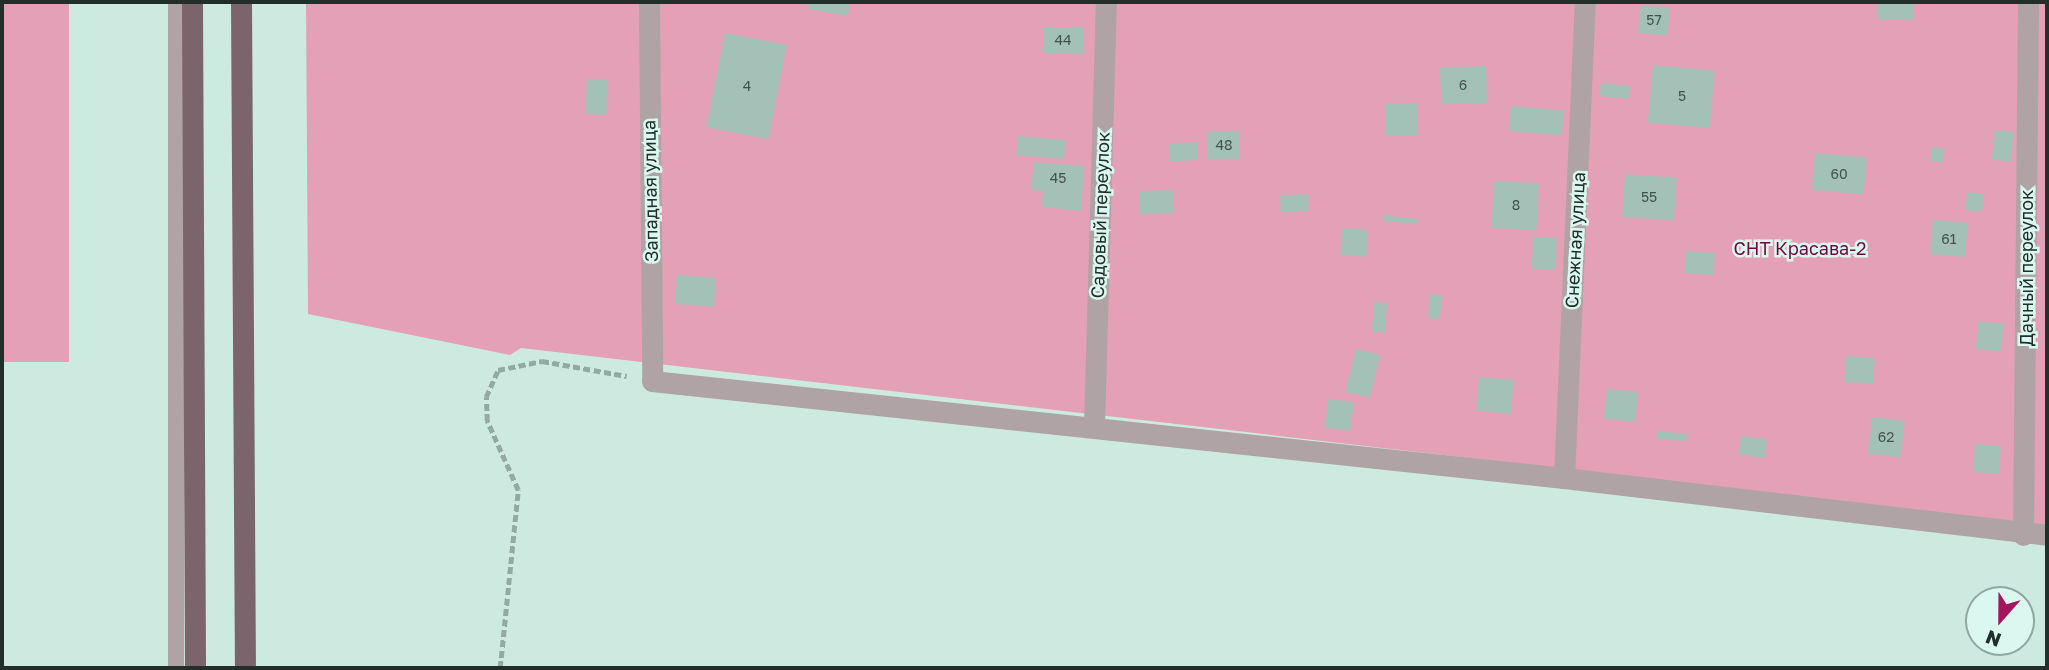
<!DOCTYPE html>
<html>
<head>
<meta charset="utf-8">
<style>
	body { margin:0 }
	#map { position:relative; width:2049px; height:670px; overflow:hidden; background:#cdeae1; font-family:"Golos Text",sans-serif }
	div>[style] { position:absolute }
	.green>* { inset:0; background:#e4a0b7; transform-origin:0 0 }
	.building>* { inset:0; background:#a4c1b8; transform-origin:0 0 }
	.path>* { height:4.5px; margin-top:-2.25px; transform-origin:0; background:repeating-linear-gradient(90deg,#93aaa3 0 7px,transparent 0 10.5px) }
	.service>* { height:16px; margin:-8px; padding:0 8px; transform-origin:8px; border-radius:8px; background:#afa3a6 }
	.minor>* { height:21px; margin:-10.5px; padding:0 10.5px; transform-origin:10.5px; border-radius:10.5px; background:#afa3a6 }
	.trunk>* { height:21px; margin:-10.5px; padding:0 10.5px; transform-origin:10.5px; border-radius:10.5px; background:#7b646b }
	span { translate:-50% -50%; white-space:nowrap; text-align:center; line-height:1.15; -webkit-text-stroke:5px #daf8ef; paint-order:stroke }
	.number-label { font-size:14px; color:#42534e }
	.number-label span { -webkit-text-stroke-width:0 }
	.street-label { font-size:18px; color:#222e2a }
	.park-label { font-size:18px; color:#6f083c }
	.frame { position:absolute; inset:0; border:4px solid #222e2a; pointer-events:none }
	.north { position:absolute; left:1965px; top:586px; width:70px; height:70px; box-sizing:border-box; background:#daf8ef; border:2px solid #90a7a0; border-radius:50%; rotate:201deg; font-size:19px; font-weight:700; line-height:28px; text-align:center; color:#222e2a }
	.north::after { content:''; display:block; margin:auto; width:24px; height:32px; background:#a3165d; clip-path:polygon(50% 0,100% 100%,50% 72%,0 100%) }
</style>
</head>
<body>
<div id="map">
	<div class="green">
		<div style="left:2px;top:2px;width:67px;height:360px"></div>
		<div style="clip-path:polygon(306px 2px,2047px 2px,2047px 525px,521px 348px,510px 355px,308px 314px)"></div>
	</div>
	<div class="building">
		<div style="clip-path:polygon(810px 2px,850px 2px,848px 16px,808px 9px)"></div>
		<div style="left:1878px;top:2px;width:35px;height:18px"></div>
		<div style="left:1641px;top:5px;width:29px;height:28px;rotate:6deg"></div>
		<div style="left:1043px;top:27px;width:40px;height:27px"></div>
		<div style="left:725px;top:33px;width:63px;height:96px;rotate:11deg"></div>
		<div style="left:1653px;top:65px;width:62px;height:58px;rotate:5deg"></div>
		<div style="left:1486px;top:66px;width:37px;height:46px;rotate:88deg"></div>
		<div style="left:587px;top:79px;width:21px;height:35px;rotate:3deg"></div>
		<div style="left:1601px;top:83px;width:29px;height:13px;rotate:6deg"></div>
		<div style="left:1418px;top:103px;width:33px;height:33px;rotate:90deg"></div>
		<div style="left:1511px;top:106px;width:53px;height:25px;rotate:5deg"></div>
		<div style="left:1995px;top:130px;width:19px;height:30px;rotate:6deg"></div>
		<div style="left:1239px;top:131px;width:28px;height:32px;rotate:88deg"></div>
		<div style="left:1018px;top:136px;width:48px;height:19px;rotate:5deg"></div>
		<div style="left:1197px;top:142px;width:18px;height:28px;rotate:87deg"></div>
		<div style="left:1932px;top:147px;width:13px;height:14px;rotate:9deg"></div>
		<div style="left:1815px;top:153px;width:52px;height:37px;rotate:5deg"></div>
		<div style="clip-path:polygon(1034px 162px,1084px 166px,1081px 211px,1042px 207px,1043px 191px,1031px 190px)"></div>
		<div style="left:1625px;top:174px;width:52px;height:43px;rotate:4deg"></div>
		<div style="left:1494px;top:181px;width:45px;height:47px;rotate:3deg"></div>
		<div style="left:1173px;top:190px;width:23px;height:34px;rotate:88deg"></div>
		<div style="left:1967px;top:192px;width:17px;height:18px;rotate:7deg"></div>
		<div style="left:1308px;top:194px;width:17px;height:28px;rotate:87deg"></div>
		<div style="clip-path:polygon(1384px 215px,1417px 219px,1417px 224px,1383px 221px)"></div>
		<div style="left:1933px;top:220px;width:35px;height:34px;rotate:5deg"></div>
		<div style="left:1342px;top:228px;width:26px;height:27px;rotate:4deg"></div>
		<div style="left:1533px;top:237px;width:24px;height:32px;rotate:2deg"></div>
		<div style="left:1686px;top:251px;width:29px;height:22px;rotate:4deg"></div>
		<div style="left:677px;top:275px;width:39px;height:29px;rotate:4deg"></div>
		<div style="left:1430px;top:294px;width:12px;height:24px;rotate:5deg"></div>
		<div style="left:1374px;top:302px;width:13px;height:30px;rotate:4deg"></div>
		<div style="left:1979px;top:321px;width:25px;height:28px;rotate:7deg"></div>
		<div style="left:1356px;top:349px;width:25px;height:44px;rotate:14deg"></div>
		<div style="left:1846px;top:356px;width:29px;height:26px;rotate:4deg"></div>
		<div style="left:1479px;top:377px;width:35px;height:34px;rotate:5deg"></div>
		<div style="left:1607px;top:389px;width:31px;height:30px;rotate:6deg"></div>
		<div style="left:1328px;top:399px;width:26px;height:29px;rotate:7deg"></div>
		<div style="left:1872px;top:417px;width:33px;height:37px;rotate:7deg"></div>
		<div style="clip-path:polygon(1658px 431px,1687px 434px,1687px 441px,1658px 439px)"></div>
		<div style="left:1741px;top:436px;width:26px;height:19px;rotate:7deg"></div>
		<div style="left:1975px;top:444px;width:26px;height:28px;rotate:4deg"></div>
	</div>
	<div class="path">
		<div style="left:500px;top:668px;width:179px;rotate:-84.2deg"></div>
		<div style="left:518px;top:490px;width:76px;rotate:-114.2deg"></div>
		<div style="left:487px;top:421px;width:24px;rotate:-92deg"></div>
		<div style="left:486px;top:397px;width:30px;rotate:-66deg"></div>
		<div style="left:498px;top:370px;width:45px;rotate:-11.6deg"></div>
		<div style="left:542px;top:361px;width:86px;rotate:10deg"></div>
	</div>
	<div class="service">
		<div style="left:176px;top:2px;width:666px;rotate:90deg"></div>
	</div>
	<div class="minor">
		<div style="left:649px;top:2px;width:379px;rotate:89.5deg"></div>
		<div style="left:652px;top:381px;width:917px;rotate:6.07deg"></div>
		<div style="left:1564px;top:478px;width:486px;rotate:6.7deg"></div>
		<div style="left:1094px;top:427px;width:425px;rotate:-88.4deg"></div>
		<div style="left:1564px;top:478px;width:476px;rotate:-87.5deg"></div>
		<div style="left:2023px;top:535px;width:533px;rotate:-89.46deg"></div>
	</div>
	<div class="trunk">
		<div style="left:192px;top:2px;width:666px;rotate:89.74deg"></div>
		<div style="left:241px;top:2px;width:666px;rotate:89.66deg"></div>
	</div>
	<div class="number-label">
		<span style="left:1654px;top:20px">57</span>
		<span style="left:1063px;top:40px">44</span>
		<span style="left:1463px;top:85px">6</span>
		<span style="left:747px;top:86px">4</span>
		<span style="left:1682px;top:96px">5</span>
		<span style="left:1224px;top:145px">48</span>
		<span style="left:1839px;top:174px">60</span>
		<span style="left:1058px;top:178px">45</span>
		<span style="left:1649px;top:197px">55</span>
		<span style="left:1516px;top:205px">8</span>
		<span style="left:1949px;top:239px">61</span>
		<span style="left:1886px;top:437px">62</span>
	</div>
	<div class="street-label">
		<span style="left:650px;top:191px;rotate:-91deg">Западная улица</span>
		<span style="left:1100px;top:215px;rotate:-88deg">Садовый переулок</span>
		<span style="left:1575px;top:240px;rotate:-87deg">Снежная улица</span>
		<span style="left:2026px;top:268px;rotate:-90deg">Дачный переулок</span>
	</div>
	<div class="park-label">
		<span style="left:1800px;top:248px">СНТ Красава-2</span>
	</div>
	<div class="frame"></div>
	<div class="north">N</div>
</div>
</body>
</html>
